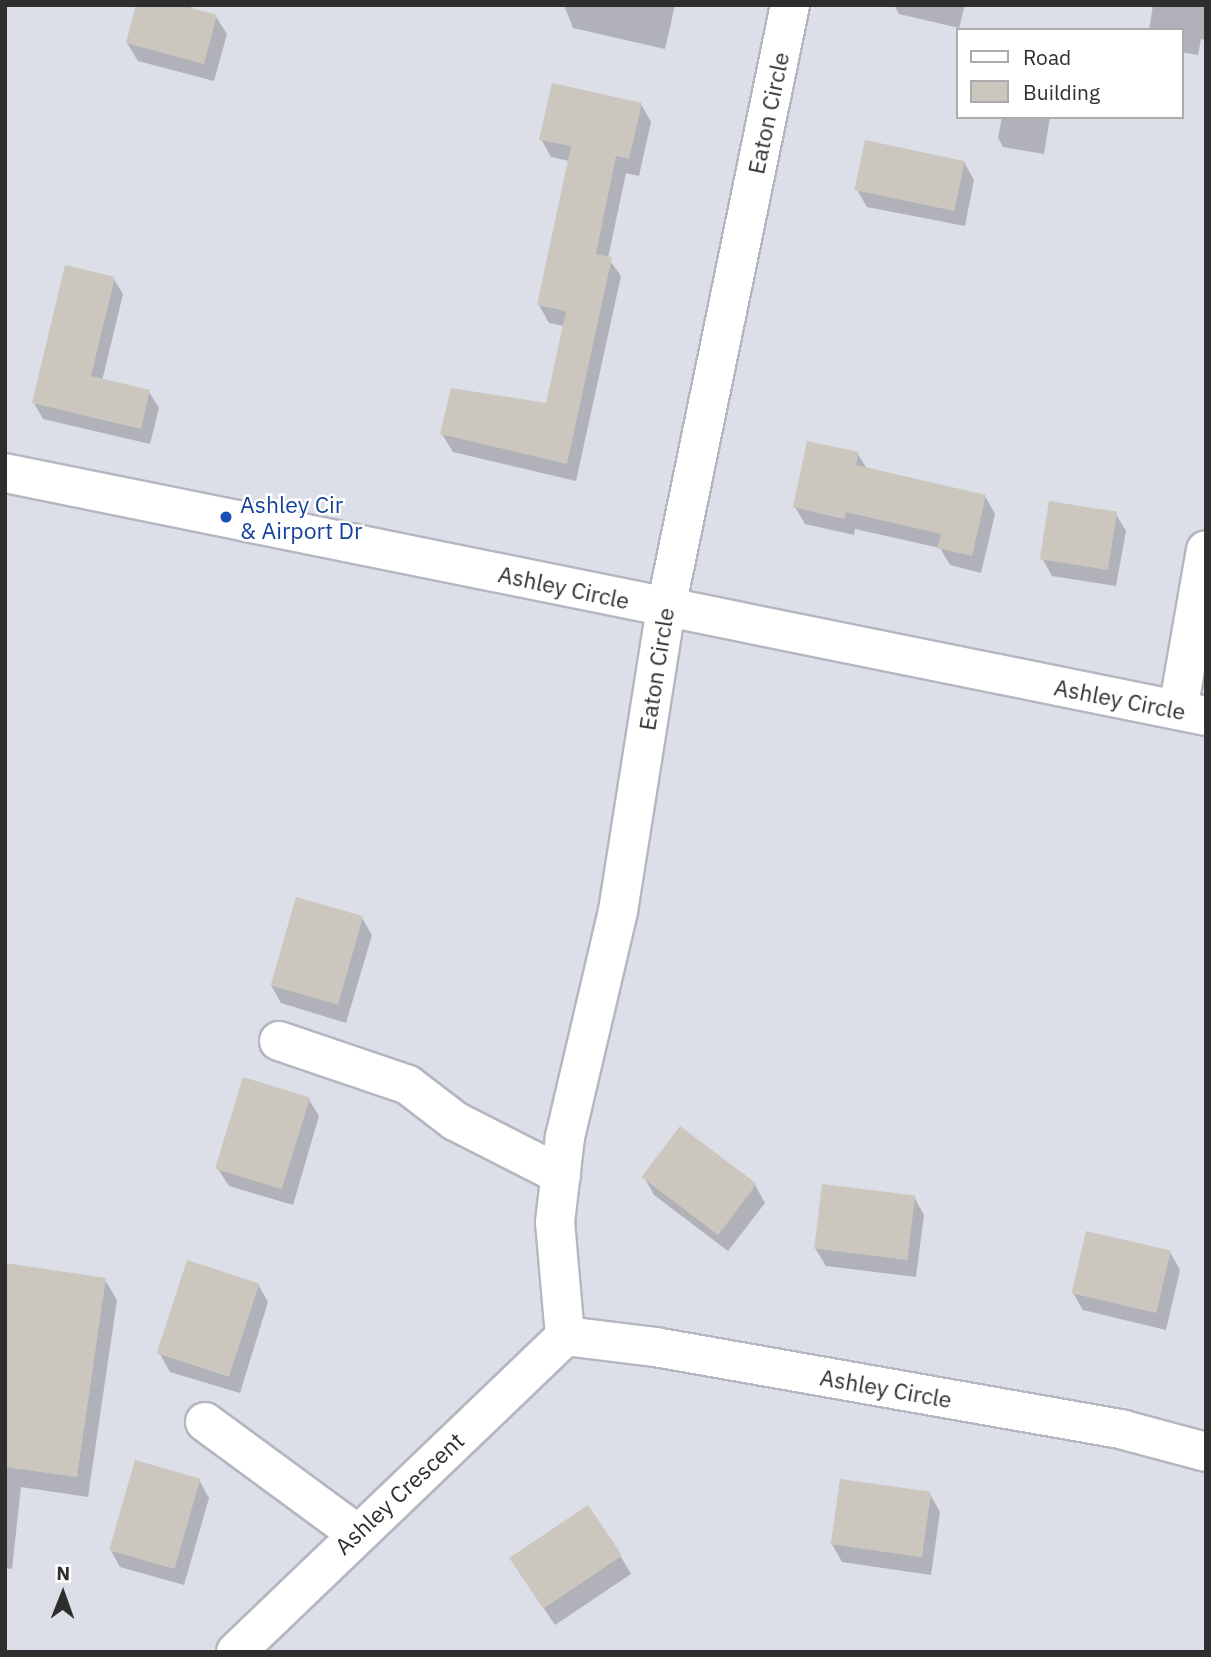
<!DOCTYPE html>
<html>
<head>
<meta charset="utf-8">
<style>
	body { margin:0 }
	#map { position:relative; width:1211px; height:1657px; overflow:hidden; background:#efe9e1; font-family:"IBM Plex Sans",sans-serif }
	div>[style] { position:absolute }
	.airport>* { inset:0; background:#dcdee8 }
	.shadow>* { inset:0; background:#0003 }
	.building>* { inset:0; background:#cbc7bf; transform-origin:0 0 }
	.roads { filter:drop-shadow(2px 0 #b4b7c1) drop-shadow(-2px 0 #b4b7c1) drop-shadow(0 2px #b4b7c1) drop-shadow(0 -2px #b4b7c1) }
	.minor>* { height:38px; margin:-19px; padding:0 19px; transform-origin:19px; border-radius:19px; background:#fff }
	.dots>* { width:19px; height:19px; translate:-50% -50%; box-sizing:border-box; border:4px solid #fff; border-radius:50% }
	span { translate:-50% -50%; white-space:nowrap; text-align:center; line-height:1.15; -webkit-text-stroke:5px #fff; paint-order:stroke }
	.street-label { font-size:23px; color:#2e2e2e }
	.transit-label { font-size:23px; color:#164399 }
	.left { translate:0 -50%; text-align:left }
	.frame { position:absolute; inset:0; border:7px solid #2e2e2e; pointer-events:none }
	.legend { position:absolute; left:956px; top:28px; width:228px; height:91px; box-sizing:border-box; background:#fff; border:2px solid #ababab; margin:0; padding:9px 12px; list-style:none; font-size:21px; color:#2e2e2e }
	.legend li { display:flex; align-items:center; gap:14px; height:35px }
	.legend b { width:35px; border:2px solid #ababab }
	.north { position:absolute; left:28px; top:1559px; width:70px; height:70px; -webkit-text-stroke:5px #fff; paint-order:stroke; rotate:1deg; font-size:19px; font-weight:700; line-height:28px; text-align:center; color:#2e2e2e }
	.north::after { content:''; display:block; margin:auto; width:24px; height:32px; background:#2e2e2e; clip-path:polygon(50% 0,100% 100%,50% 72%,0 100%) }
</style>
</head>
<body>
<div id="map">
	<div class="airport">
		<div style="clip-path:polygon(evenodd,5px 5px,1206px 5px,1206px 1652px,5px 1652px,5px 5px,957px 30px,1181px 30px,1181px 117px,957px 117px,957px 30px)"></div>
	</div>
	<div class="shadow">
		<div style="clip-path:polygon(136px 5px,192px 5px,190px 10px,216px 17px,227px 34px,214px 81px,138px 61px,127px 43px)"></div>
		<div style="clip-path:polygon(564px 5px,675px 5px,665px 49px,573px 28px)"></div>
		<div style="clip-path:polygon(894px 5px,965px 5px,959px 28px,899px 14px)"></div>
		<div style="clip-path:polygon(1153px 5px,1206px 5px,1206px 40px,1201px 39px,1198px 55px,1181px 52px,1181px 30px,1149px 30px)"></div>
		<div style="clip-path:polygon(641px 104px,651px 122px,639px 176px,626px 173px,608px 258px,621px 276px,576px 481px,453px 452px,442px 434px,547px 405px,564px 326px,549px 323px,539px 305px,569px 161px,551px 157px,541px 139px)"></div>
		<div style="clip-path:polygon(1002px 117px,1050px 117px,1044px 154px,1003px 147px,998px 138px)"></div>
		<div style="clip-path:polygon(964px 162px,974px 180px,965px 226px,867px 207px,857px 190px)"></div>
		<div style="clip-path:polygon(113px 278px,123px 294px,102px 381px,149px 392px,159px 408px,150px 444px,43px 419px,34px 403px)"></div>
		<div style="clip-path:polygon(858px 454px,867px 469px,985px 496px,995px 514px,981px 573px,950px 565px,940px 548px,855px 529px,854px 535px,805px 524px,795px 507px)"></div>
		<div style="clip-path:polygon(1116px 514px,1126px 531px,1116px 586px,1052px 576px,1042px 558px)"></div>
		<div style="clip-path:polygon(362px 918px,372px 935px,346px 1023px,281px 1003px,271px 985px)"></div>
		<div style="clip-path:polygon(308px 1098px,319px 1116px,293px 1205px,229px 1186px,218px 1169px)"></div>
		<div style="clip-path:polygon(644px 1177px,755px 1185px,765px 1203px,728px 1251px,654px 1195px)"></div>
		<div style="clip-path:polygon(914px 1197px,924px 1215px,916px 1277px,826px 1266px,815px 1248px)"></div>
		<div style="clip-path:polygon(1170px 1252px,1180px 1270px,1166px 1330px,1083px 1310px,1073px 1293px)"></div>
		<div style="clip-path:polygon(5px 1265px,105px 1280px,117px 1300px,88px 1497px,21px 1487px,12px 1569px,5px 1568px)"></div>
		<div style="clip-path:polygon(258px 1284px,268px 1302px,240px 1393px,170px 1372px,160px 1354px)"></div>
		<div style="clip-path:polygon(199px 1480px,209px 1498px,184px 1585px,120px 1567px,110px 1549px)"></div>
		<div style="clip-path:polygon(930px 1494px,940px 1512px,931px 1575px,842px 1562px,832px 1544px)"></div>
		<div style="clip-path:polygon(621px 1557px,631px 1574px,555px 1625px,522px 1575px)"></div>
	</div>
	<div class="building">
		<div style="clip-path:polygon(136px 5px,179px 5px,217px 15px,204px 64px,126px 43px)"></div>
		<div style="clip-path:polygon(552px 83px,642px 103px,629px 159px,616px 156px,596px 254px,612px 257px,567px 464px,440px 434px,451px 388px,546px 403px,566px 311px,537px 305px,571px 146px,539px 140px)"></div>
		<div style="left:865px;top:140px;width:102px;height:51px;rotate:12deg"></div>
		<div style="clip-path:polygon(65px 265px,115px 277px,91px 376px,150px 390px,141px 429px,32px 403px)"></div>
		<div style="clip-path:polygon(807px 441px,859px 452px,856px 465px,986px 495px,972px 556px,937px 548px,941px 534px,846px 512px,844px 519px,793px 507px)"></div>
		<div style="left:1049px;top:501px;width:69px;height:59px;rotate:9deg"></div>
		<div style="left:296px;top:897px;width:70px;height:92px;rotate:16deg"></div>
		<div style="left:243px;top:1077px;width:70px;height:96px;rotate:17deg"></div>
		<div style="left:680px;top:1126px;width:96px;height:64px;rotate:37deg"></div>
		<div style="left:822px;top:1184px;width:94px;height:65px;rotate:7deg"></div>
		<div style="left:1086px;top:1231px;width:87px;height:64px;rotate:13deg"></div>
		<div style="left:187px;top:1260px;width:76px;height:98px;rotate:18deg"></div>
		<div style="clip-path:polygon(5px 1263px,106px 1278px,77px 1477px,5px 1467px)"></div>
		<div style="left:135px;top:1460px;width:68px;height:94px;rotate:16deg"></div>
		<div style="left:840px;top:1479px;width:92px;height:66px;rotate:8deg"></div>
		<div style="left:588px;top:1505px;width:61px;height:95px;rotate:56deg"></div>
	</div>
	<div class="roads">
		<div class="minor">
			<div style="left:5px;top:473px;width:1225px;rotate:11.44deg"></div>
			<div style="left:1178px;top:710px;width:162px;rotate:-80.1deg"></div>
			<div style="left:279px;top:1041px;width:136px;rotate:18.8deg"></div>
			<div style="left:408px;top:1085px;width:59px;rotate:37.5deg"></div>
			<div style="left:455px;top:1121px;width:119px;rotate:27deg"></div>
			<div style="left:565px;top:1336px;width:114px;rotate:-95deg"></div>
			<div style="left:555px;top:1222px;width:86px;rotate:-83.3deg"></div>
			<div style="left:565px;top:1137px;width:232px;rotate:-76.8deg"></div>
			<div style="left:618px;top:911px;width:307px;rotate:-81deg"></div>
			<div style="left:666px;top:608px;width:616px;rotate:-78.38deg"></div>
			<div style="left:565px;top:1336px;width:91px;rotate:7deg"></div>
			<div style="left:655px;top:1347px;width:476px;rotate:10deg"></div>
			<div style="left:1124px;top:1430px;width:85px;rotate:15deg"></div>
			<div style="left:205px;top:1422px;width:187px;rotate:36.3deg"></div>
			<div style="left:236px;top:1652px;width:456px;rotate:-43.8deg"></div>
		</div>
	</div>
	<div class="dots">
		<div style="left:226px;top:517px;background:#1a4fb4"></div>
	</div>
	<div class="street-label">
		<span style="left:768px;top:113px;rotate:-78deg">Eaton Circle</span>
		<span style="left:564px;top:587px;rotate:12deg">Ashley Circle</span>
		<span style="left:656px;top:669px;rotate:-81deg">Eaton Circle</span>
		<span style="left:1120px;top:699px;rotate:11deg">Ashley Circle</span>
		<span style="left:886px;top:1388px;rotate:10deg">Ashley Circle</span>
		<span style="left:399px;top:1493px;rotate:-43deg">Ashley Crescent</span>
	</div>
	<div class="transit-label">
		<span class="left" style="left:240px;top:517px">Ashley Cir<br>&amp; Airport Dr</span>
	</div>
	<div class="frame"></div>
	<ul class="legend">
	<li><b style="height:9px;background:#fff"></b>Road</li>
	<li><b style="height:19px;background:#cbc7bf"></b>Building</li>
	</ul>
	<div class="north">N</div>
</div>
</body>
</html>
